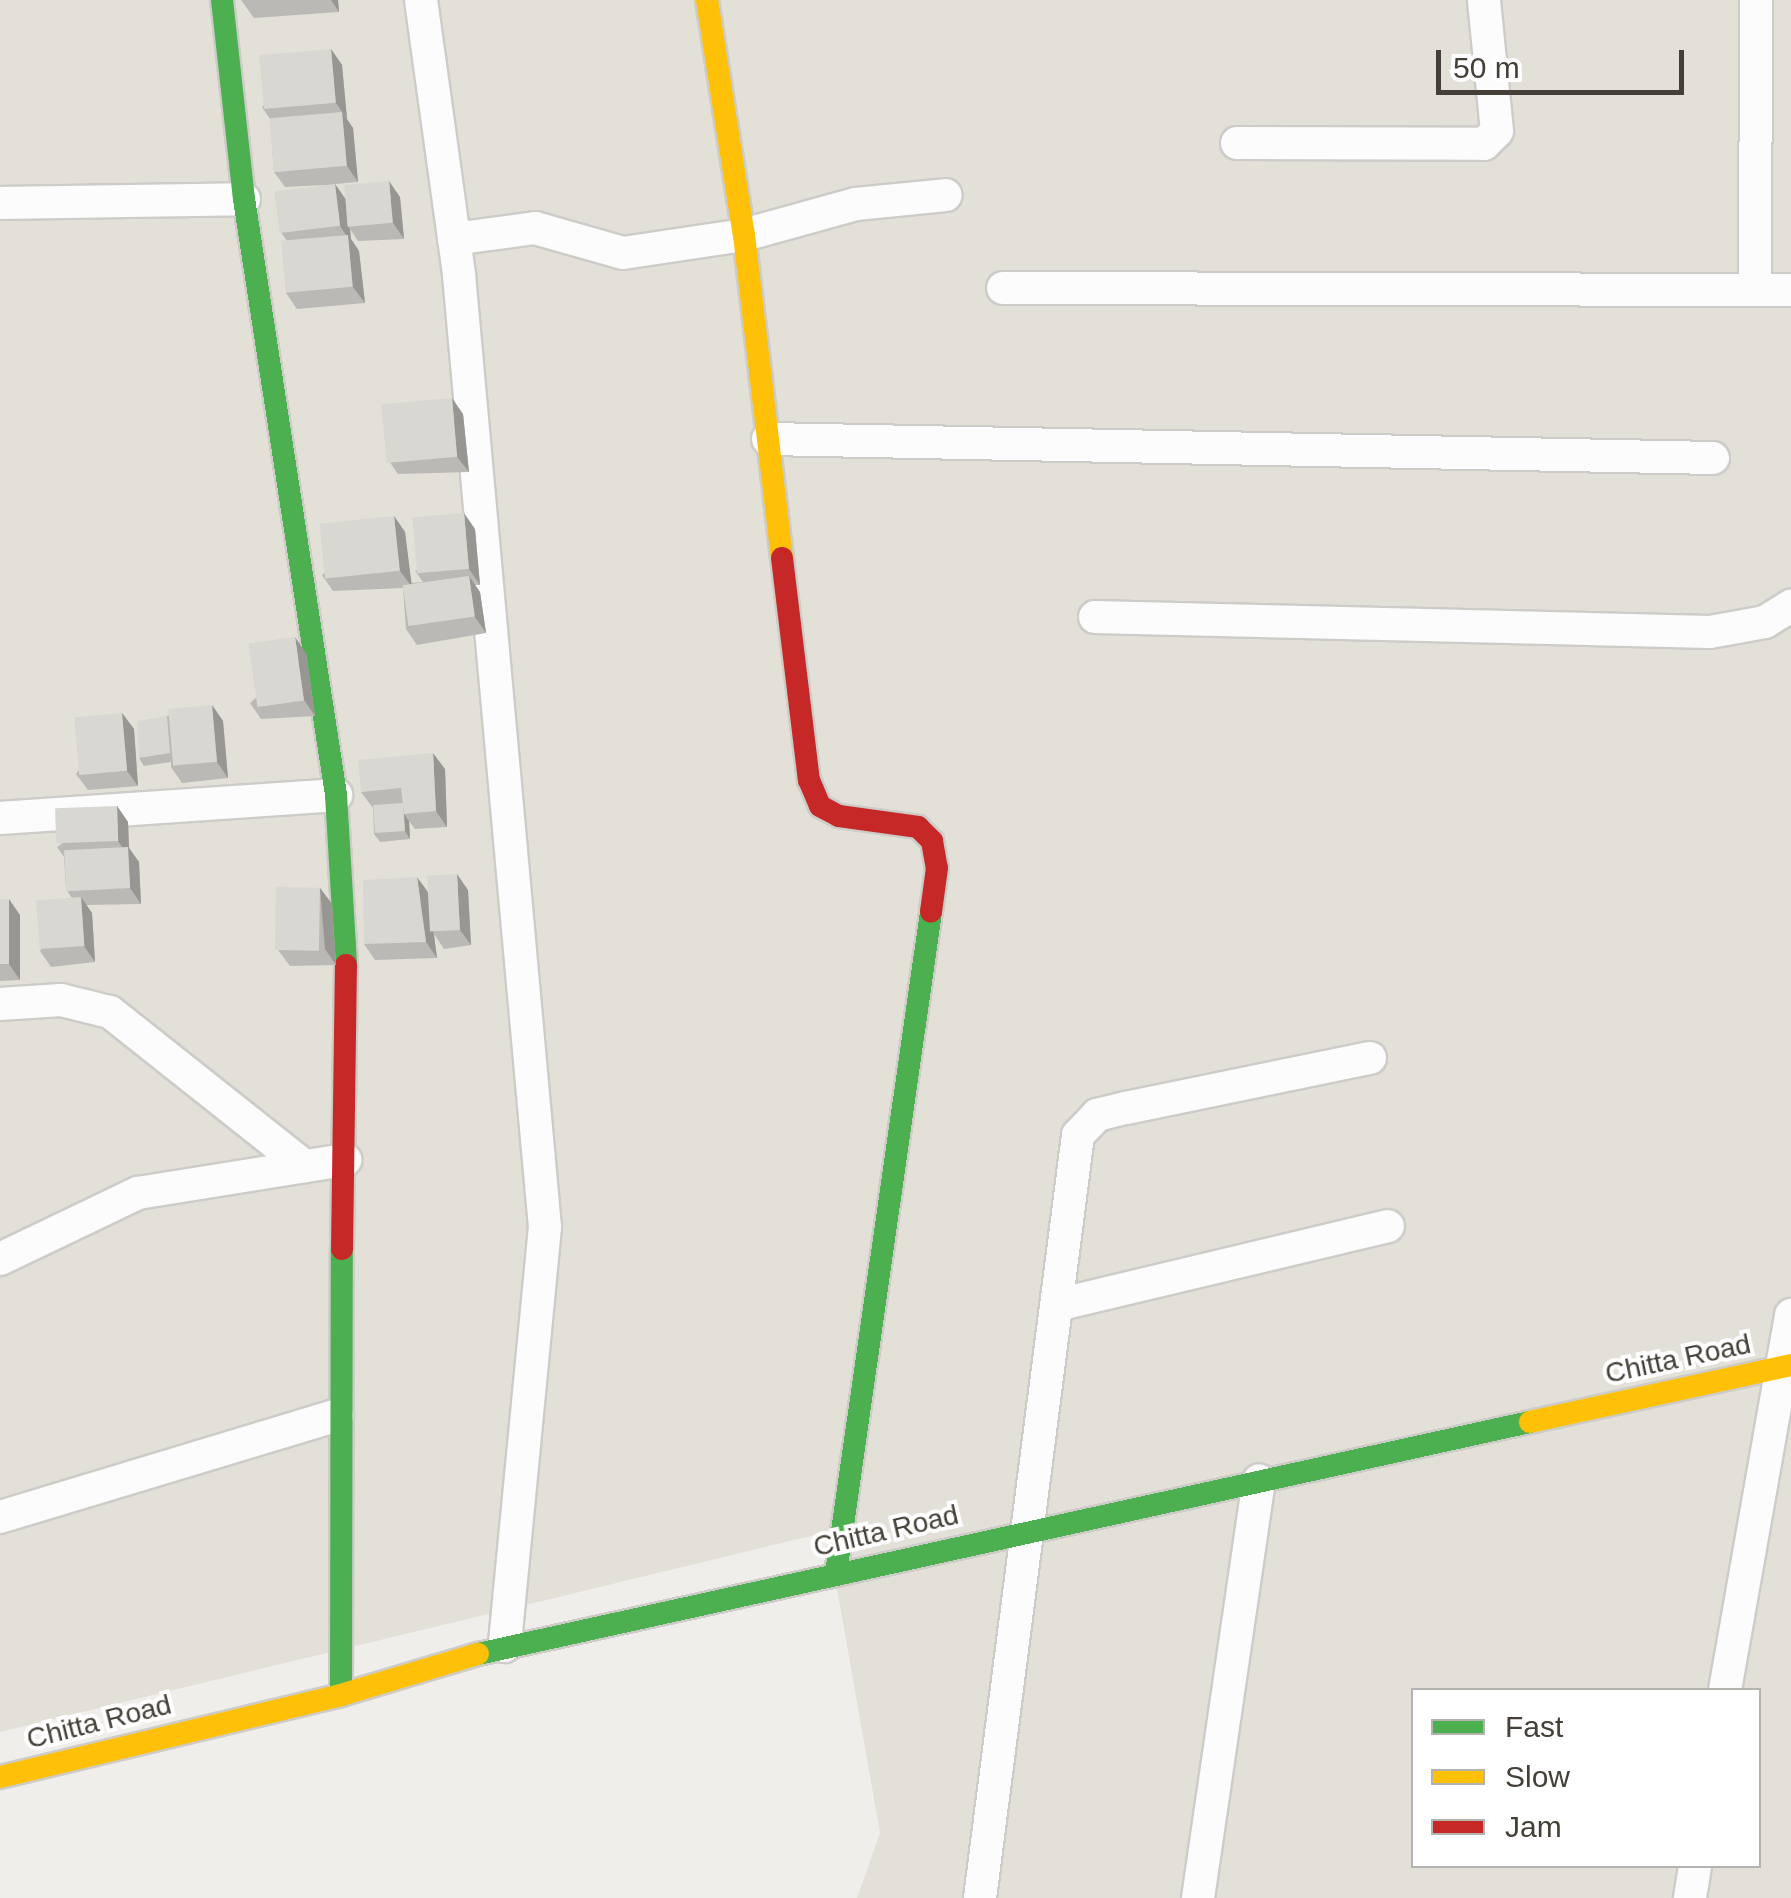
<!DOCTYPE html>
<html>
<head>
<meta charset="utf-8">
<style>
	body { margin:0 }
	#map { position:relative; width:1791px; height:1898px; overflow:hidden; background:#f0eeea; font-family:Arial,sans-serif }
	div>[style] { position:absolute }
	.residential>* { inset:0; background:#e3e0d8 }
	.roads { filter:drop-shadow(2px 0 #cdccc8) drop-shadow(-2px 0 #cdccc8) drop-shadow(0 2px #cdccc8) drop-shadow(0 -2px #cdccc8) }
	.street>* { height:32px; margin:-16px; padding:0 16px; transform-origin:16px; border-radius:16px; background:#fdfcfc }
	.fast>* { height:22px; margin:-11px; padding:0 11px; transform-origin:11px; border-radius:11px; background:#4caf50 }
	.slow>* { height:22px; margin:-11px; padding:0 11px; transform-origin:11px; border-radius:11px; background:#ffc107 }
	.jam>* { height:22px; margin:-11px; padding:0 11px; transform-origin:11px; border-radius:11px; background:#c62828 }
	.wall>* { inset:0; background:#bbb9b5 }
	.shaded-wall>* { inset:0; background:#989693 }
	.building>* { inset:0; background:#d9d7d2; transform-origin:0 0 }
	span { translate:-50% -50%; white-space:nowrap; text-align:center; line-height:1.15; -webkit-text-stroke:8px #fff; paint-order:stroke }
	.street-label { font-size:28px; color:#444037 }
	.legend { position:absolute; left:1411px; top:1688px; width:350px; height:180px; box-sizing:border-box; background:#fff; border:2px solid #b4b3af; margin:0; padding:12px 18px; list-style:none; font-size:30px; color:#444037 }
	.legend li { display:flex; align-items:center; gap:20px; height:50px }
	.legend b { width:50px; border:2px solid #b4b3af }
	.scale { position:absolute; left:1436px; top:50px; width:248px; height:45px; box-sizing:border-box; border:5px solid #444037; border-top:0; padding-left:12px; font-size:30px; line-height:35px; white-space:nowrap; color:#444037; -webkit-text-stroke:8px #fff; paint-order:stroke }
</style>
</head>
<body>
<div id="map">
	<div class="residential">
		<div style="clip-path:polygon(evenodd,0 0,1791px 0,1791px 1898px,857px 1898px,880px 1833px,827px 1532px,0 1732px,0 0,1414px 1690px,1758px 1690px,1758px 1866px,1414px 1866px,1414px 1690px)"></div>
	</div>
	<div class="roads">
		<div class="street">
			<div style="left:421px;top:0;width:278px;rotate:82.1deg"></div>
			<div style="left:459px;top:275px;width:956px;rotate:84.84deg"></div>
			<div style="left:545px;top:1227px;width:421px;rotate:95.5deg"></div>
			<div style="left:1237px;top:143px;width:247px;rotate:0.2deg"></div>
			<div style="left:1484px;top:144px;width:18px;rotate:-45deg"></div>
			<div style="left:1497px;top:131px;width:132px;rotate:-95.7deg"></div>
			<div style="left:0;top:203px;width:244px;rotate:-0.9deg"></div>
			<div style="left:454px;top:239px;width:82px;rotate:-7.7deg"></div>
			<div style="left:535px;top:228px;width:91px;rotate:15.9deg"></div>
			<div style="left:623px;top:253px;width:122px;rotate:-8.5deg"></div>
			<div style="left:744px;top:235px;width:116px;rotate:-15.5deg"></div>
			<div style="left:856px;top:204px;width:90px;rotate:-5.7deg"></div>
			<div style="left:1003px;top:288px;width:788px;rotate:0.15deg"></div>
			<div style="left:1755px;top:290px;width:290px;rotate:-89.8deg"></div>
			<div style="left:768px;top:439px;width:945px;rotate:1.15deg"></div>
			<div style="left:1095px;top:617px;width:615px;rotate:1.4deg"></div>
			<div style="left:1710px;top:632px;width:56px;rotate:-10.3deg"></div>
			<div style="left:1765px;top:622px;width:31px;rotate:-32deg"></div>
			<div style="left:0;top:818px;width:337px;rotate:-3.9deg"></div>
			<div style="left:0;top:1004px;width:61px;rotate:-3.8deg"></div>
			<div style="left:61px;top:1000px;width:50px;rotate:13.8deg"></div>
			<div style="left:110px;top:1012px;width:248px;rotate:38.4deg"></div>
			<div style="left:0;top:1259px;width:153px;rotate:-25.6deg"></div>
			<div style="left:138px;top:1193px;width:210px;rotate:-9.1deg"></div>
			<div style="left:1061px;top:1304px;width:336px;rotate:-13.4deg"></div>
			<div style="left:0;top:1517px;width:352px;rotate:-16.8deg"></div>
			<div style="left:1725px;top:1690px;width:381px;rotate:-80deg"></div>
			<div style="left:980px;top:1898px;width:769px;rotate:-82.68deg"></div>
			<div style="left:1078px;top:1135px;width:28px;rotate:-46deg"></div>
			<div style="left:1097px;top:1115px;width:30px;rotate:-14deg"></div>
			<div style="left:1126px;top:1108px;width:249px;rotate:-11.6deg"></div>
			<div style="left:1198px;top:1898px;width:422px;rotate:-81.7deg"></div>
			<div style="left:1690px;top:1898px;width:32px;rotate:-81deg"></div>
		</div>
		<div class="fast">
			<div style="left:222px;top:0;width:200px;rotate:83.7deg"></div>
			<div style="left:244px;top:199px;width:603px;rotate:81.22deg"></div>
			<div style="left:336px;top:795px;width:170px;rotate:86.6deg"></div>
			<div style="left:836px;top:1573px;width:668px;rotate:-81.82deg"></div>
			<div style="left:478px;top:1654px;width:1077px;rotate:-12.44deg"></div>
			<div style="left:341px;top:1695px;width:446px;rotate:-89.9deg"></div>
		</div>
		<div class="slow">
			<div style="left:707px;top:0;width:238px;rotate:81.1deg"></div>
			<div style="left:744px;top:235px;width:325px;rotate:83.3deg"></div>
			<div style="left:1530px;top:1422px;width:267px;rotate:-12.3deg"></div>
			<div style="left:0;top:1777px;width:351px;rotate:-13.5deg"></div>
			<div style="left:341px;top:1695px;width:143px;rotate:-16.7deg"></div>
		</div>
		<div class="jam">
			<div style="left:782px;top:558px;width:224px;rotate:83.1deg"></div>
			<div style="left:809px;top:780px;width:28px;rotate:67deg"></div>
			<div style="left:820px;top:806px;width:21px;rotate:28deg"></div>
			<div style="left:839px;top:816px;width:80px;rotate:7.9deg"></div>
			<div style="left:918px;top:827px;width:20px;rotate:45deg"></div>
			<div style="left:932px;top:841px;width:27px;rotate:80deg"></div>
			<div style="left:937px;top:868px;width:44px;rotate:97.8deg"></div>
			<div style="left:342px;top:1249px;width:284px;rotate:-89.2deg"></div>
		</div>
	</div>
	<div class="wall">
		<div style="clip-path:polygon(241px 0,338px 0,339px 12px,254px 18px)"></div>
		<div style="clip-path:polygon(331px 49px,342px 65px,347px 119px,353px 128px,358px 182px,335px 184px,345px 198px,400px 197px,404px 239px,358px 241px,350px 229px,351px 239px,359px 251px,365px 303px,297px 309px,286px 293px,287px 241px,280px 231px,324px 185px,285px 187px,274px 172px,270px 119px,262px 107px)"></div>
		<div style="clip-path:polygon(463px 414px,469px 472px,398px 474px,387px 458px)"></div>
		<div style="clip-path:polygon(394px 516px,405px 532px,411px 583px,423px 582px,415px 571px,475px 529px,480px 585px,475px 585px,480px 592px,486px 633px,417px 645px,406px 629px,403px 588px,333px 591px,322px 575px)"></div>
		<div style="clip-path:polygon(306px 653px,315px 716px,261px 719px,250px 703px)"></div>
		<div style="clip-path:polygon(212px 705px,223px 721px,228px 778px,182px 783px,171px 767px,171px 762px,144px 766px,139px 758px,167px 716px)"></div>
		<div style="clip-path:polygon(122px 713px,134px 729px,138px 786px,88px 790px,76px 774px)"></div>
		<div style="clip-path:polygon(445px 769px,447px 827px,415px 829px,409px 821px,410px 839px,380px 842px,374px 834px,373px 808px,361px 792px)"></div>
		<div style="clip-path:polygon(117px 806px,128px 822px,129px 848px,139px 862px,141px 904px,86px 905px,92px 913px,95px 962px,51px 967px,40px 951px,72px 898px,66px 889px,64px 857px,57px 847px)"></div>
		<div style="clip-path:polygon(320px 888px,332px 904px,336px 965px,290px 966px,278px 950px)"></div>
		<div style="clip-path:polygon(468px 890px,471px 945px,444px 949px,434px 934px,437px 958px,375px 960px,364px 944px,428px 892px,431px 917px)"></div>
		<div style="clip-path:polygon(0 899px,20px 915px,20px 980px,0 981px)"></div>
	</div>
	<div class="shaded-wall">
		<div style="clip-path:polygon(331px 0,338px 0,339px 12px)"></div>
		<div style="clip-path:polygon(331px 49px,342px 65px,347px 119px,336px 103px)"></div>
		<div style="clip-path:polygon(342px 112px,353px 128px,358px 182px,347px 166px)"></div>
		<div style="clip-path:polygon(389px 181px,400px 197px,404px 239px,393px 223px)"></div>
		<div style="clip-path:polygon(335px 184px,346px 200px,347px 225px,350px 229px,351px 239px,359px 251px,365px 303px,353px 287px,348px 238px,340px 226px)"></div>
		<div style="clip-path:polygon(452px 398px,463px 414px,469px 472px,457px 457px)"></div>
		<div style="clip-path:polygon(464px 513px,475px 529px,480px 585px,469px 569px)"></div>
		<div style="clip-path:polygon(394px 516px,405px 532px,412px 587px,400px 571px)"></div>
		<div style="clip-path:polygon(469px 576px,480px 592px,486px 633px,475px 617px)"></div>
		<div style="clip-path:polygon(295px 637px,306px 653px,315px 716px,304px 700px)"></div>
		<div style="clip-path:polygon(212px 705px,223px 721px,228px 778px,217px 762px)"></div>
		<div style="clip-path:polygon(122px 713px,134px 729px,138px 786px,127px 771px)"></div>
		<div style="clip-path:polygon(433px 753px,445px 769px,447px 827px,436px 811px)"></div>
		<div style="clip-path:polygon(117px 806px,128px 822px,129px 848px,139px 862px,141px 904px,130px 888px,128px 856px,118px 841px)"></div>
		<div style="clip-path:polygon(404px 814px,409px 821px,410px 839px,405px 831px)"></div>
		<div style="clip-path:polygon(457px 874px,468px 890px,471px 945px,460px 930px)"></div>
		<div style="clip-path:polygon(417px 877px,428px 892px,437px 958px,426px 942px)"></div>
		<div style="clip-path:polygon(320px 888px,332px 904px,336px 965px,325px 949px)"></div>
		<div style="clip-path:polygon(81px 897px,92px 913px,95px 962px,84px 946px)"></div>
		<div style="clip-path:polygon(9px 899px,20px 915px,20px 980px,9px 964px)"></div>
	</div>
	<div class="building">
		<div style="left:331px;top:49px;width:54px;height:72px;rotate:85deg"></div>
		<div style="left:342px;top:112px;width:54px;height:73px;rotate:85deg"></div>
		<div style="left:389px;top:181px;width:42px;height:45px;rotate:85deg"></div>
		<div style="left:335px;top:184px;width:42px;height:61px;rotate:83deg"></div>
		<div style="left:348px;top:235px;width:52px;height:67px;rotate:85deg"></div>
		<div style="left:452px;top:398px;width:59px;height:71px;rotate:85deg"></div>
		<div style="left:464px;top:513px;width:56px;height:52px;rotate:85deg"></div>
		<div style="left:394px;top:516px;width:55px;height:75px;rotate:84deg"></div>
		<div style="left:469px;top:576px;width:41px;height:67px;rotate:82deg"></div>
		<div style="left:295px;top:637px;width:64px;height:47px;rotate:82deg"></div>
		<div style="left:212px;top:705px;width:57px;height:44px;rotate:85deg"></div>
		<div style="left:122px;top:713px;width:58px;height:48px;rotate:85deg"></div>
		<div style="clip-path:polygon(167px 716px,170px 753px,139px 758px,137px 721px)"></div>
		<div style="clip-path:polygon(433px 753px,436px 811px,404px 814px,401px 788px,361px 792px,358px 760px)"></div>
		<div style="left:403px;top:803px;width:28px;height:30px;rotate:86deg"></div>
		<div style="left:117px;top:806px;width:35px;height:62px;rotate:88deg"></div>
		<div style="left:128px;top:847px;width:41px;height:64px;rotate:87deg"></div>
		<div style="left:457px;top:874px;width:56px;height:30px;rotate:87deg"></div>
		<div style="clip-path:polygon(417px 877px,426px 942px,364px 944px,363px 880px)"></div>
		<div style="left:276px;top:887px;width:44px;height:63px;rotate:1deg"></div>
		<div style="left:81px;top:897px;width:49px;height:45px;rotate:86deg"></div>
		<div style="left:0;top:899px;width:9px;height:65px"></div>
	</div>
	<div class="street-label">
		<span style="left:1678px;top:1359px;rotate:-12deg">Chitta Road</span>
		<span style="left:886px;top:1531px;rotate:-13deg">Chitta Road</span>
		<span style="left:99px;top:1722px;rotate:-14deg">Chitta Road</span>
	</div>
	<ul class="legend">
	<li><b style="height:12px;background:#4caf50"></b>Fast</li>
	<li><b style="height:12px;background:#ffc107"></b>Slow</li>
	<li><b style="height:12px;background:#c62828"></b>Jam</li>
	</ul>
	<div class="scale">50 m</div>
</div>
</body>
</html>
